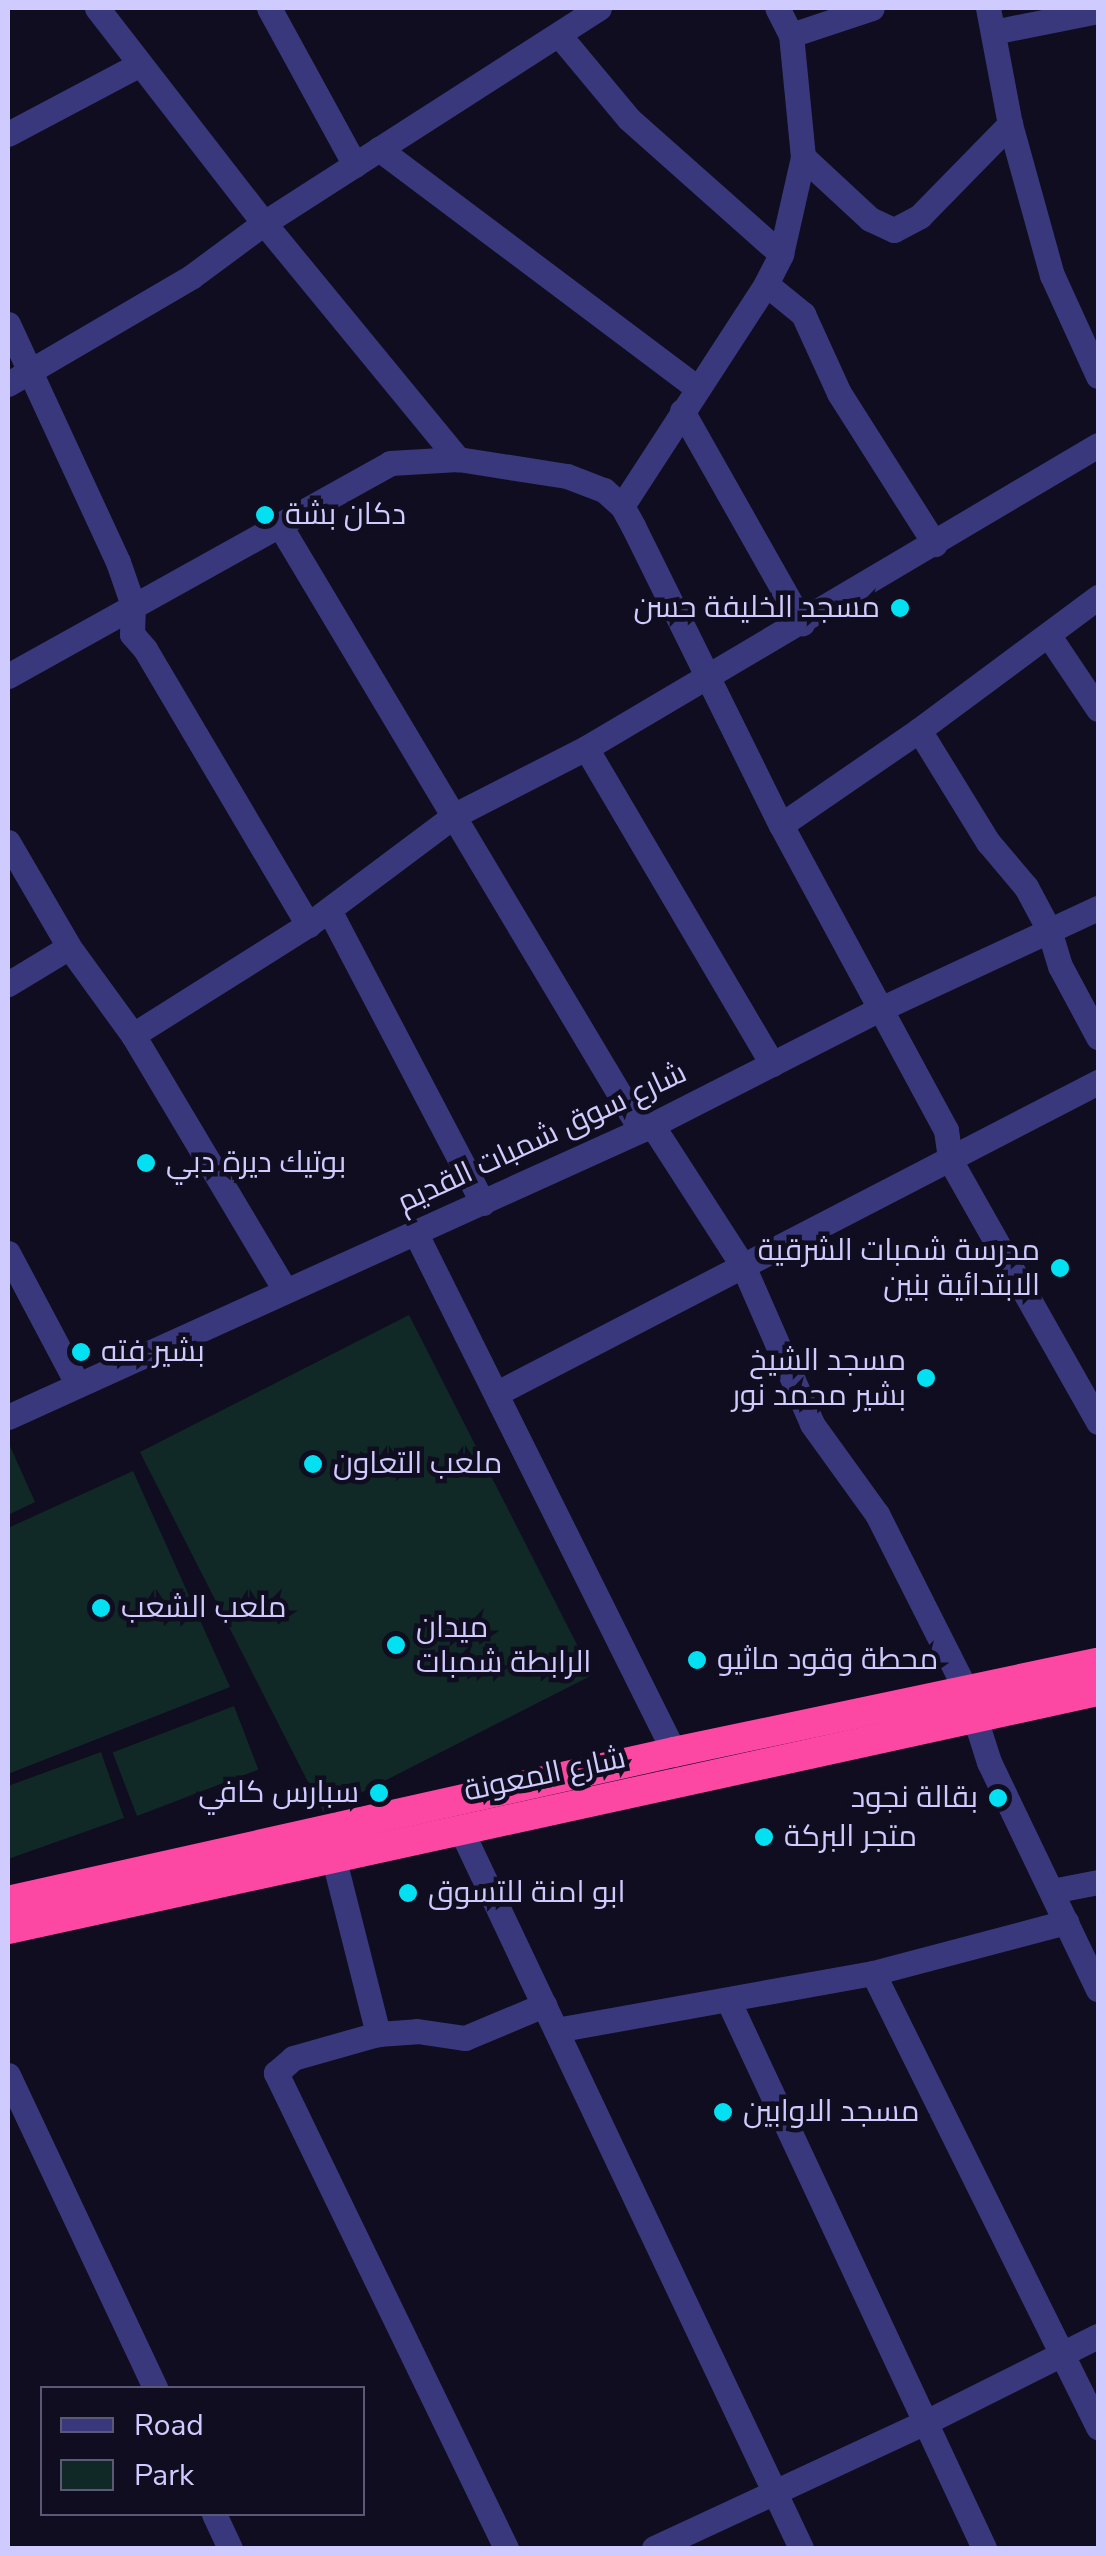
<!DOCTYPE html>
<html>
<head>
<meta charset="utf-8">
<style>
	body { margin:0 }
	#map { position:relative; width:1106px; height:2556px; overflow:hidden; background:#0f0d1f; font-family:"Nunito Sans",Cairo,sans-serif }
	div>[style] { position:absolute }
	.green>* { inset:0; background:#102927; transform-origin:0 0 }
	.minor>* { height:25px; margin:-12.5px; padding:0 12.5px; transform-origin:12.5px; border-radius:12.5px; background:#39387d }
	.highway>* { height:30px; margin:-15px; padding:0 15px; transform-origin:15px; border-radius:15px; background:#fc48a3 }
	.dots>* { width:28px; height:28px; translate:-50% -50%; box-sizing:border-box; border:5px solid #0f0d1f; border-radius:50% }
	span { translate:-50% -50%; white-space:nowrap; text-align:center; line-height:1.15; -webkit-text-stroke:9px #0f0d1f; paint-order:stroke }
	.poi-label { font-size:30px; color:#d0cbfe }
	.left { translate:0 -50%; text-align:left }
	.right { translate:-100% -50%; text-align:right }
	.street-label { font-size:30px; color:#d0cbfe }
	.frame { position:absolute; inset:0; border:10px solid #d0cbfe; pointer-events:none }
	.legend { position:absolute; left:40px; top:2386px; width:325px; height:130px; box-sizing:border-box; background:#0f0d1f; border:2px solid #5c5978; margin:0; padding:12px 18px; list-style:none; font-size:30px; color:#d0cbfe }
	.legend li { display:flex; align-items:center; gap:20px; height:50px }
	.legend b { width:50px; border:2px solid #5c5978 }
</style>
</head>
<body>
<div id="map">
	<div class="green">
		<div style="left:409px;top:1315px;width:404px;height:302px;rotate:63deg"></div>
		<div style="clip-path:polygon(10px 1446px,35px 1502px,8px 1515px,8px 1447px)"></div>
		<div style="clip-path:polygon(133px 1471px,230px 1687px,8px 1774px,8px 1528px)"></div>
		<div style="left:234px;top:1706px;width:68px;height:130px;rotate:69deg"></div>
		<div style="clip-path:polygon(101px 1752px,124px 1818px,8px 1859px,8px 1786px)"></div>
	</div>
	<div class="minor">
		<div style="left:97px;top:8px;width:272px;rotate:52.2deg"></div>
		<div style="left:264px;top:223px;width:306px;rotate:50.6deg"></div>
		<div style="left:269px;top:8px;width:179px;rotate:61.3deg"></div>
		<div style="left:988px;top:8px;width:118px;rotate:79.3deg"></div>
		<div style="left:1010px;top:124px;width:157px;rotate:74.5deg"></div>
		<div style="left:1052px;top:275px;width:111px;rotate:65.5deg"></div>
		<div style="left:993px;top:32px;width:107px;rotate:-11.3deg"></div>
		<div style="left:559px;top:35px;width:109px;rotate:50.2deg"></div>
		<div style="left:629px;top:119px;width:203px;rotate:41.6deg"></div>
		<div style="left:791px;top:35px;width:85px;rotate:-18.4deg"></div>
		<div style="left:8px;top:134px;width:149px;rotate:-27.9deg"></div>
		<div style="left:379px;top:149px;width:398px;rotate:36.9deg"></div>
		<div style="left:803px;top:157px;width:91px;rotate:42.8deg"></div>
		<div style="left:870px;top:219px;width:26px;rotate:25deg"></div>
		<div style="left:894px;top:230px;width:30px;rotate:-28deg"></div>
		<div style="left:920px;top:216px;width:129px;rotate:-45.6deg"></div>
		<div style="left:766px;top:284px;width:48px;rotate:39deg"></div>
		<div style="left:803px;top:314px;width:87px;rotate:65.5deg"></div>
		<div style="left:839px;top:393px;width:179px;rotate:57.6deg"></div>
		<div style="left:8px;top:324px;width:262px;rotate:65.2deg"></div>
		<div style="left:118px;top:562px;width:46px;rotate:70.8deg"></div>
		<div style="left:133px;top:605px;width:29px;rotate:92deg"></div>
		<div style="left:132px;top:634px;width:20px;rotate:49deg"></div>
		<div style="left:145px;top:649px;width:321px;rotate:59.4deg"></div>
		<div style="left:8px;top:384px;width:212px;rotate:-30.3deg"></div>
		<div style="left:191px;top:277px;width:91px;rotate:-36.5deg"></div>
		<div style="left:264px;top:223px;width:398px;rotate:-32.7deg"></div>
		<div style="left:682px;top:411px;width:244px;rotate:60.5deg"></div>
		<div style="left:622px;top:506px;width:265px;rotate:-57deg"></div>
		<div style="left:766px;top:284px;width:34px;rotate:-63deg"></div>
		<div style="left:781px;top:254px;width:99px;rotate:-77.2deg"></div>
		<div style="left:803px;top:157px;width:123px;rotate:-95.6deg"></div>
		<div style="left:791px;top:35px;width:30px;rotate:-117deg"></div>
		<div style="left:279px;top:524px;width:706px;rotate:59.15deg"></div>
		<div style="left:1049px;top:636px;width:88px;rotate:56.1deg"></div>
		<div style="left:8px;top:676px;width:437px;rotate:-29.1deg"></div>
		<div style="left:390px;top:463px;width:68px;rotate:-3.4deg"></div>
		<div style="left:458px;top:459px;width:110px;rotate:8.9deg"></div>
		<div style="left:567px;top:476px;width:40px;rotate:21deg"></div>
		<div style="left:604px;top:490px;width:24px;rotate:42deg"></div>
		<div style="left:622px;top:506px;width:23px;rotate:61deg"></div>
		<div style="left:633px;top:526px;width:334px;rotate:63.7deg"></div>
		<div style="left:781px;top:825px;width:347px;rotate:61.6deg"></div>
		<div style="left:946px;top:1130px;width:30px;rotate:82deg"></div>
		<div style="left:950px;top:1160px;width:301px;rotate:60.5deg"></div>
		<div style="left:919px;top:730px;width:132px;rotate:58.4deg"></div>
		<div style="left:988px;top:842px;width:59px;rotate:49.8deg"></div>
		<div style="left:1026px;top:887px;width:49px;rotate:61.9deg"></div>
		<div style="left:1049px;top:930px;width:38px;rotate:73deg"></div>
		<div style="left:1060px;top:966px;width:81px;rotate:61.8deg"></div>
		<div style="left:586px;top:748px;width:367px;rotate:59.5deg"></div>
		<div style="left:781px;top:825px;width:168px;rotate:-34.5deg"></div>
		<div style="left:919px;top:730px;width:223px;rotate:-36.6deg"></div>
		<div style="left:8px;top:842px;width:121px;rotate:59.8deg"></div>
		<div style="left:69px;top:947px;width:109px;rotate:54deg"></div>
		<div style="left:133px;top:1035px;width:295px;rotate:59.2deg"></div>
		<div style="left:329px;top:910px;width:331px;rotate:62.3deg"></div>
		<div style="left:8px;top:984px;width:71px;rotate:-31.2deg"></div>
		<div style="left:133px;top:1035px;width:207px;rotate:-32.2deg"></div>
		<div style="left:308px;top:925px;width:184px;rotate:-36.8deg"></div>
		<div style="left:455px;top:815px;width:147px;rotate:-27.1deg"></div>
		<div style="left:586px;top:748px;width:595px;rotate:-30.62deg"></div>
		<div style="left:652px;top:1125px;width:170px;rotate:57.2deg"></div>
		<div style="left:744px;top:1268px;width:170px;rotate:66.4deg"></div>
		<div style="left:812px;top:1424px;width:111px;rotate:54.2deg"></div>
		<div style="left:877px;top:1514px;width:197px;rotate:63.2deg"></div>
		<div style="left:966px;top:1690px;width:76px;rotate:72.3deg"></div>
		<div style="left:989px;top:1762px;width:252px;rotate:64.4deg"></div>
		<div style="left:416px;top:1234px;width:579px;rotate:63.52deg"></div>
		<div style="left:8px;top:1253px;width:149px;rotate:62.1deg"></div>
		<div style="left:497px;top:1393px;width:677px;rotate:-27.36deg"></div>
		<div style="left:8px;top:1417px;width:707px;rotate:-24.39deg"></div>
		<div style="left:652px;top:1125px;width:254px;rotate:-27deg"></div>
		<div style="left:878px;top:1010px;width:242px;rotate:-24.9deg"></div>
		<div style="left:461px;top:1830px;width:794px;rotate:64.66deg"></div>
		<div style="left:333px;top:1856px;width:184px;rotate:75.8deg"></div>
		<div style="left:1052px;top:1891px;width:47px;rotate:-11.1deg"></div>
		<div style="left:873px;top:1973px;width:507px;rotate:63.64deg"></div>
		<div style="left:728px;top:2000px;width:605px;rotate:64.96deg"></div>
		<div style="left:556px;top:2030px;width:322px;rotate:-10.2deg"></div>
		<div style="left:873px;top:1973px;width:200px;rotate:-14.8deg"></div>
		<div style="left:8px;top:2075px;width:346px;rotate:64.8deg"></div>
		<div style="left:214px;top:2514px;width:38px;rotate:65deg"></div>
		<div style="left:506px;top:2548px;width:528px;rotate:-115.84deg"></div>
		<div style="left:276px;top:2073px;width:23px;rotate:-41deg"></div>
		<div style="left:293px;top:2058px;width:88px;rotate:-15.8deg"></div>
		<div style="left:378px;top:2034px;width:39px;rotate:-4deg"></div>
		<div style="left:417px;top:2031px;width:49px;rotate:8.3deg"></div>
		<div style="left:465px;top:2038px;width:86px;rotate:-22.7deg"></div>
		<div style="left:654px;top:2548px;width:300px;rotate:-24.9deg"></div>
		<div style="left:926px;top:2422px;width:192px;rotate:-26.6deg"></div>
	</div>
	<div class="highway">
		<div style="left:8px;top:1901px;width:682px;rotate:-12.61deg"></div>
		<div style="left:674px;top:1752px;width:433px;rotate:-11.9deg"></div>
		<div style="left:8px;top:1929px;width:1116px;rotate:-12.32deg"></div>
	</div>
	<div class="dots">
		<div style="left:265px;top:515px;background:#03e0f2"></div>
		<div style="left:900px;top:608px;background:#03e0f2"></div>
		<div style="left:146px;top:1163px;background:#03e0f2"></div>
		<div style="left:1060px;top:1268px;background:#03e0f2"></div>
		<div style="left:81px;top:1352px;background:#03e0f2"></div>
		<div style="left:926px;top:1378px;background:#03e0f2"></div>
		<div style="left:313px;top:1464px;background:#03e0f2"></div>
		<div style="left:101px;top:1608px;background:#03e0f2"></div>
		<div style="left:396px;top:1645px;background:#03e0f2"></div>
		<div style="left:697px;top:1660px;background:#03e0f2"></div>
		<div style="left:379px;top:1793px;background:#03e0f2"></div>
		<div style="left:998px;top:1798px;background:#03e0f2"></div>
		<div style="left:764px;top:1837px;background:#03e0f2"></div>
		<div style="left:408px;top:1893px;background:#03e0f2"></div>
		<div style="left:723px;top:2112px;background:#03e0f2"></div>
	</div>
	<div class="poi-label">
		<span class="left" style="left:285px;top:515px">دكان بشة</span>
		<span class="right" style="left:880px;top:608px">مسجد الخليفة حسن</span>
		<span class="left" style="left:166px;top:1163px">بوتيك ديرة دبي</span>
		<span class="right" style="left:1040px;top:1268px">مدرسة شمبات الشرقية<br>الابتدائية بنين</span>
		<span class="left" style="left:101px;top:1352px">بشير فته</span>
		<span class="right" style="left:906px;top:1378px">مسجد الشيخ<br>بشير محمد نور</span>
		<span class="left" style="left:333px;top:1464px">ملعب التعاون</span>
		<span class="left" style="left:121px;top:1608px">ملعب الشعب</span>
		<span class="left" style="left:416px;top:1645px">ميدان<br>الرابطة شمبات</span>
		<span class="left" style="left:717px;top:1660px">محطة وقود ماثيو</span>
		<span class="right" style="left:359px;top:1793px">سبارس كافي</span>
		<span class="right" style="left:978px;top:1798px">بقالة نجود</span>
		<span class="left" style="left:784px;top:1837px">متجر البركة</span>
		<span class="left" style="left:428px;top:1893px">ابو امنة للتسوق</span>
		<span class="left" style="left:743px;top:2112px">مسجد الاوابين</span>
	</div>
	<div class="street-label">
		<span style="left:542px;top:1138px;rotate:-25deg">شارع سوق شمبات القديم</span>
		<span style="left:545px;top:1775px;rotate:-12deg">شارع المعونة</span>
	</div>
	<div class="frame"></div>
	<ul class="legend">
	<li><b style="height:12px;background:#39387d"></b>Road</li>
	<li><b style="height:28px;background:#102927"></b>Park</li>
	</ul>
</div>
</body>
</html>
